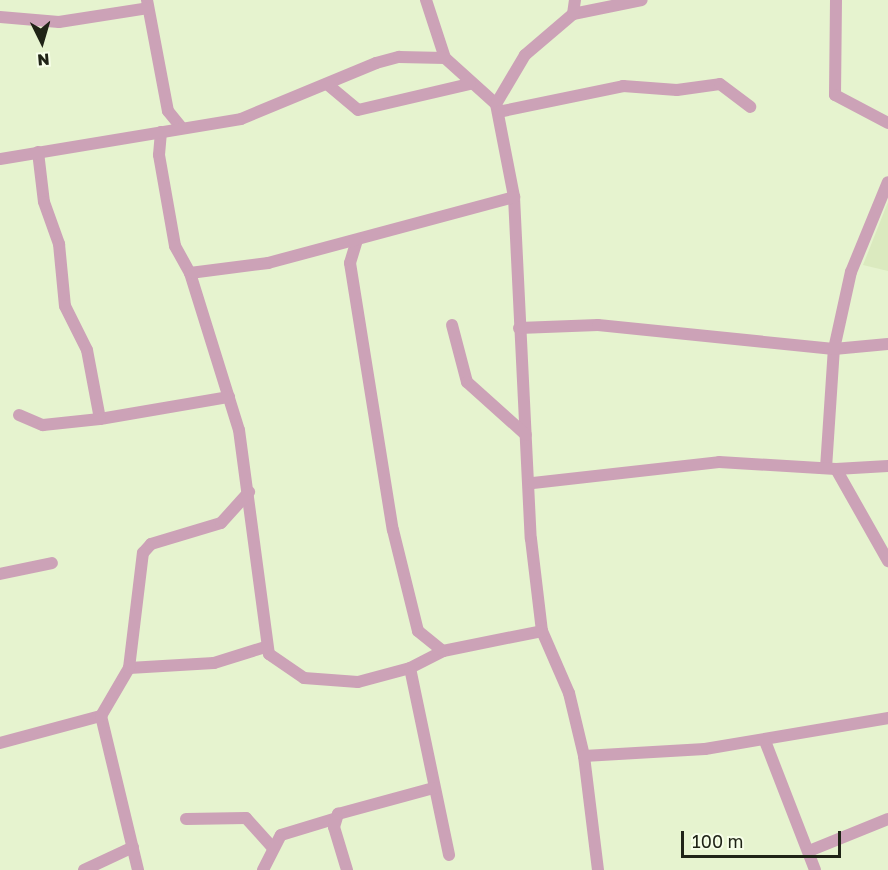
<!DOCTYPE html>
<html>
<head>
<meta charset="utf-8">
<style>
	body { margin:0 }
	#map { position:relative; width:888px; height:870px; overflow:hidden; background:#e6f3cf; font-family:"Golos Text",sans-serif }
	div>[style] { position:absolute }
	.built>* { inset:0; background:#dbeabf }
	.minor>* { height:12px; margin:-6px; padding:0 6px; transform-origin:6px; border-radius:6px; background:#cca2b7 }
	span { translate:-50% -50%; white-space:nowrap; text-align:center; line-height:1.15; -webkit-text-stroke:4.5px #f6fee8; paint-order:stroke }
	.north { position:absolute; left:12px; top:12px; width:60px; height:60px; -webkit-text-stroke:4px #f6fee8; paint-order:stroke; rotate:175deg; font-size:16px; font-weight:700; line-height:24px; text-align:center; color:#1f2316 }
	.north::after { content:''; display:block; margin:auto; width:21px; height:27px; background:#1f2316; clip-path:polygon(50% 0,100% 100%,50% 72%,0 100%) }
	.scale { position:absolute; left:681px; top:831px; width:160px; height:27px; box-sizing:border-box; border:3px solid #1f2316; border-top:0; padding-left:8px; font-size:18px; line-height:21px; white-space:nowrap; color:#1f2316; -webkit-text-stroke:4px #f6fee8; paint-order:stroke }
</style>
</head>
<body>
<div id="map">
	<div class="built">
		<div style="clip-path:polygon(888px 202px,888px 271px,863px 265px)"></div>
	</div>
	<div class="minor">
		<div style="left:147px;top:0;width:113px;rotate:79.3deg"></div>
		<div style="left:168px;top:111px;width:21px;rotate:51deg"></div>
		<div style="left:426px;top:0;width:61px;rotate:71.9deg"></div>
		<div style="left:445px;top:58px;width:69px;rotate:42deg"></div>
		<div style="left:496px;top:104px;width:95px;rotate:79deg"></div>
		<div style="left:514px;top:197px;width:342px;rotate:87.2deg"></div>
		<div style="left:531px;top:539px;width:93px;rotate:83.2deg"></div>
		<div style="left:542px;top:631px;width:68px;rotate:66.5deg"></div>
		<div style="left:569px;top:693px;width:65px;rotate:76.6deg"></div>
		<div style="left:584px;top:756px;width:115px;rotate:83deg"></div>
		<div style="left:836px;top:0;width:95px;rotate:90.6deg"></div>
		<div style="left:835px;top:95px;width:60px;rotate:27.8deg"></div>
		<div style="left:573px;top:14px;width:70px;rotate:-11.5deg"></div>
		<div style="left:0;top:17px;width:59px;rotate:4.8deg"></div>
		<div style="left:59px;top:22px;width:90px;rotate:-8.9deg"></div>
		<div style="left:327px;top:84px;width:40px;rotate:40deg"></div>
		<div style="left:358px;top:110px;width:115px;rotate:-13.1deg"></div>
		<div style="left:496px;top:104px;width:57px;rotate:-59.4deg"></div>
		<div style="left:525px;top:55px;width:63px;rotate:-40.5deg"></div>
		<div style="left:573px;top:14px;width:14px;rotate:-82deg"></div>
		<div style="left:498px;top:112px;width:128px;rotate:-11.7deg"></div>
		<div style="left:623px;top:86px;width:54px;rotate:4.2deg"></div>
		<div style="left:677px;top:90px;width:43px;rotate:-7.9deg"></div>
		<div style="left:720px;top:84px;width:38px;rotate:37deg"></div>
		<div style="left:161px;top:132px;width:23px;rotate:95deg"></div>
		<div style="left:159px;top:155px;width:92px;rotate:80deg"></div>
		<div style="left:175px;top:246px;width:31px;rotate:61deg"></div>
		<div style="left:190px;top:273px;width:164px;rotate:72.7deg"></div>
		<div style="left:239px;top:430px;width:226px;rotate:82.4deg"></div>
		<div style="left:269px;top:654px;width:42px;rotate:34.4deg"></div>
		<div style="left:304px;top:678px;width:54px;rotate:4.2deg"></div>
		<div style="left:358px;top:682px;width:54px;rotate:-15.1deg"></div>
		<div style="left:410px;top:668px;width:37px;rotate:-27deg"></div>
		<div style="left:443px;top:651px;width:101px;rotate:-11.4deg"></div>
		<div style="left:38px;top:152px;width:50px;rotate:83.2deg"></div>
		<div style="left:44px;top:202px;width:45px;rotate:70.3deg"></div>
		<div style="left:59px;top:244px;width:62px;rotate:84.5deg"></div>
		<div style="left:65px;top:306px;width:49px;rotate:63.4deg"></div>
		<div style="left:87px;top:350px;width:70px;rotate:79.3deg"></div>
		<div style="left:100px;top:419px;width:131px;rotate:-9.7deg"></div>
		<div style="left:0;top:159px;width:244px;rotate:-9.4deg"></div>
		<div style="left:241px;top:119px;width:146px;rotate:-22.5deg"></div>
		<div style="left:376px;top:63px;width:24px;rotate:-15deg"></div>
		<div style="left:399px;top:57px;width:46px;rotate:1.2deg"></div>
		<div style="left:357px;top:240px;width:24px;rotate:107deg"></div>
		<div style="left:350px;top:263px;width:270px;rotate:80.9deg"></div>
		<div style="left:393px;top:530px;width:104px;rotate:76.1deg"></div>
		<div style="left:418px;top:631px;width:32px;rotate:39deg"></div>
		<div style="left:190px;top:273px;width:79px;rotate:-7.3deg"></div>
		<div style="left:268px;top:263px;width:255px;rotate:-15deg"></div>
		<div style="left:452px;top:325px;width:59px;rotate:75.3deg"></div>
		<div style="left:467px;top:382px;width:79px;rotate:41.9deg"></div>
		<div style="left:519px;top:328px;width:79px;rotate:-2.2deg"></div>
		<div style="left:598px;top:325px;width:237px;rotate:5.8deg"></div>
		<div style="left:834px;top:349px;width:54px;rotate:-5.3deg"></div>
		<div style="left:19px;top:415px;width:26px;rotate:23deg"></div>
		<div style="left:43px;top:425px;width:57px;rotate:-6deg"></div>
		<div style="left:826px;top:468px;width:119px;rotate:-86.2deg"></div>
		<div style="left:834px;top:349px;width:79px;rotate:-77.6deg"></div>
		<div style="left:851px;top:272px;width:97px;rotate:-67.7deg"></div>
		<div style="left:836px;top:469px;width:106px;rotate:60.5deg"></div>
		<div style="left:533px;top:483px;width:187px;rotate:-6.4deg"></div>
		<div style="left:719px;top:462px;width:117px;rotate:3.4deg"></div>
		<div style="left:836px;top:469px;width:52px;rotate:-3.3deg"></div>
		<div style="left:0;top:574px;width:53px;rotate:-11.9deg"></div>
		<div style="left:129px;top:668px;width:85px;rotate:-3.4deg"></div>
		<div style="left:214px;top:663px;width:53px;rotate:-17.4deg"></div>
		<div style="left:410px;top:668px;width:191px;rotate:78.2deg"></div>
		<div style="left:765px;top:741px;width:138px;rotate:68.8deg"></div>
		<div style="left:0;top:743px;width:105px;rotate:-15deg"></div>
		<div style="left:584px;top:756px;width:121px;rotate:-3.3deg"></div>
		<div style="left:705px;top:749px;width:186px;rotate:-9.6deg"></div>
		<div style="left:186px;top:819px;width:60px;rotate:-1deg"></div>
		<div style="left:246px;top:818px;width:38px;rotate:48deg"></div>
		<div style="left:809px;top:851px;width:85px;rotate:-22.1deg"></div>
		<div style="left:84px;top:870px;width:54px;rotate:-25.1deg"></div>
		<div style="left:138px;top:870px;width:158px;rotate:-103.5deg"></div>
		<div style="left:101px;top:716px;width:56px;rotate:-59.7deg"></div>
		<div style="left:129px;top:668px;width:116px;rotate:-83.1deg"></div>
		<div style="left:143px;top:553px;width:12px;rotate:-48deg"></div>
		<div style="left:151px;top:544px;width:73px;rotate:-16.7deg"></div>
		<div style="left:221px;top:523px;width:42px;rotate:-47.9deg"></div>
		<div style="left:263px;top:870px;width:39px;rotate:-63deg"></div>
		<div style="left:281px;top:835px;width:55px;rotate:-16.8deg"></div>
		<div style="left:347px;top:870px;width:45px;rotate:-106.8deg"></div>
		<div style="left:334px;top:827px;width:14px;rotate:-73deg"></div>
		<div style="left:338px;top:814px;width:99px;rotate:-15.2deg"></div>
	</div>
	<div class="north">N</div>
	<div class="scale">100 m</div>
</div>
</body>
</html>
